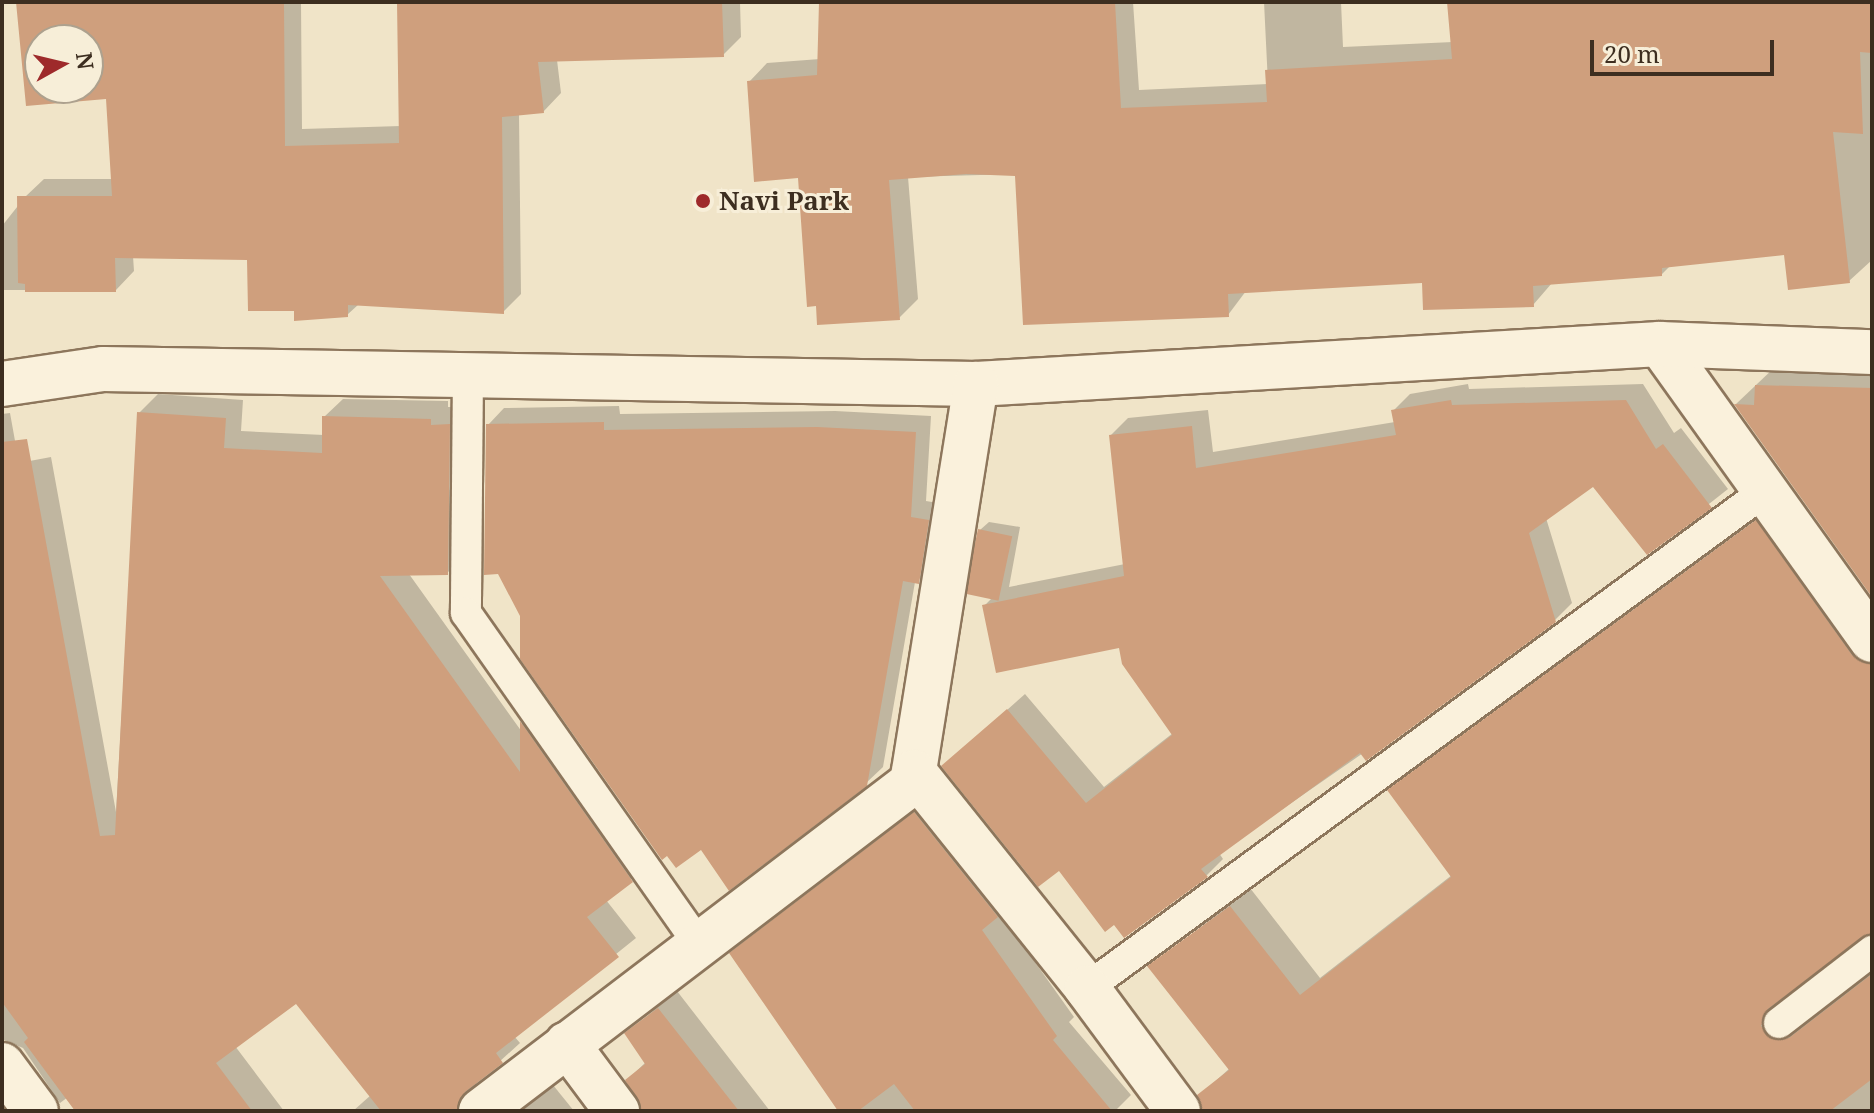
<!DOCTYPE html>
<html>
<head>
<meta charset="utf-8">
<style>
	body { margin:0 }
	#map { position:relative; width:1874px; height:1113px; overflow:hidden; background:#f0e4c8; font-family:"Noto Serif",serif }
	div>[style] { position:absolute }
	.shadow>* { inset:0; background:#0003 }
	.building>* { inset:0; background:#cf9f7d; transform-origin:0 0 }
	.roads { filter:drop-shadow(2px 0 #8d765c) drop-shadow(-2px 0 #8d765c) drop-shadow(0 2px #8d765c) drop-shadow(0 -2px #8d765c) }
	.lane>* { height:30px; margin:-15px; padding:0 15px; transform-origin:15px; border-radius:15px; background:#faf1dc }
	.street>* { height:44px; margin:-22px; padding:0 22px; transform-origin:22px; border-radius:22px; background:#faf1dc }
	.dots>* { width:22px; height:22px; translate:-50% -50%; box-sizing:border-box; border:4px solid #f7eed8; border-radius:50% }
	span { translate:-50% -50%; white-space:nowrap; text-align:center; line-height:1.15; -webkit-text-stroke:6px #f7eed8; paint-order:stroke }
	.poi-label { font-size:26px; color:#3d2e20; font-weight:700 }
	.left { translate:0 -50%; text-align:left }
	.frame { position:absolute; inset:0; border:4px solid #3d2e20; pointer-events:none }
	.north { position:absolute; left:24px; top:24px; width:80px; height:80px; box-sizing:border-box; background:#f7eed8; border:2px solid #ada18e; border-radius:50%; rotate:82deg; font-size:22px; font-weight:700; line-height:32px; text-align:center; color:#3d2e20 }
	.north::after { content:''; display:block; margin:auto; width:28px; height:36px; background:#9e2a2b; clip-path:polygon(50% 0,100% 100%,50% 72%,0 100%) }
	.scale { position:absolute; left:1590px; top:40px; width:184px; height:36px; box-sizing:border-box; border:4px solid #3d2e20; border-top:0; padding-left:10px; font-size:24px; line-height:28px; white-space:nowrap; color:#3d2e20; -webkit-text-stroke:6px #f7eed8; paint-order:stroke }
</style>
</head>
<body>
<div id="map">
	<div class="shadow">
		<div style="clip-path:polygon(evenodd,19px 2px,301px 2px,302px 129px,401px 126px,398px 2px,740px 2px,741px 37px,723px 55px,557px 60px,561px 93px,543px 112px,519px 113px,521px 294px,503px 312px,359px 304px,347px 315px,296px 309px,249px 258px,133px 256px,134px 271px,116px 290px,2px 290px,2px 226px,25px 197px,44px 179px,113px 179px,108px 97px,28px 104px,19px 2px,40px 40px,88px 40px,88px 88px,40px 88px,40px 40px)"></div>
		<div style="clip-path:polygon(821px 2px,1133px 2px,1139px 90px,1268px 84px,1264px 2px,1341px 2px,1343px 47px,1453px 42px,1449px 2px,1872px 2px,1872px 260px,1849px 281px,1786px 253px,1672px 264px,1662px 274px,1552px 283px,1533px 305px,1424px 281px,1246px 291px,1228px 315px,1017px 174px,908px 177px,918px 299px,899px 318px,800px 176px,749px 82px,767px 63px,820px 59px)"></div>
		<div style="clip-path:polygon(1775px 367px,1872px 369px,1872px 594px,1736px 404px)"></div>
		<div style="clip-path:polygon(1468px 384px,1469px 389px,1643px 384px,1674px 433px,1681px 428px,1728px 489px,1648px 552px,1594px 485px,1546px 518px,1572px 603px,1555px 620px,1219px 853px,1223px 859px,1206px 876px,1059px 868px,944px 766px,1025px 694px,1104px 787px,1173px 733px,1121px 646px,984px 606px,993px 597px,980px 530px,989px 522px,1020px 527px,1009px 587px,1125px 564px,1111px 435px,1128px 418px,1208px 410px,1213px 452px,1395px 422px,1393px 411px,1410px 394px)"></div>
		<div style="clip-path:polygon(158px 394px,243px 400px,241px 431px,324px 435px,324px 417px,343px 399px,448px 401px,448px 407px,467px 407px,466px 555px,447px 573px,409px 574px,522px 732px,522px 722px,539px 705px,650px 862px,606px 900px,636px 938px,514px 1036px,520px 1043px,476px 1083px,478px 1107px,487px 1111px,353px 1111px,371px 1095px,297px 1001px,235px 1046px,284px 1111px,167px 1111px,124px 1055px,60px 1103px,23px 1048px,2px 1039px,2px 414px,10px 413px,19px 463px,51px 457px,116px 812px,139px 413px)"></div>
		<div style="clip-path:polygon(619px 406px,620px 414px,835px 411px,931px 416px,926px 501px,944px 504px,934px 566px,915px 582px,883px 767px,865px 784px,701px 848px,522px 615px,488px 425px,504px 408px)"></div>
		<div style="clip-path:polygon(1775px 503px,1872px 637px,1872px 934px,1860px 935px,1783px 994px,1779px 1005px,1801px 1023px,1872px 972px,1872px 1111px,1212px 1111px,1200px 1095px,1230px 1068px,1150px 967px,1250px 888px,1320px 978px,1452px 875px,1390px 790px)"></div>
		<div style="clip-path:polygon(933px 796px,1000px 913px,1074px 1017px,1069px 1022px,1131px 1095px,1115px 1111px,841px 1111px,732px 953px)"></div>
		<div style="clip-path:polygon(677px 991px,770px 1111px,642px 1111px,627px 1080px,646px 1062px,627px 1033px)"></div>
		<div style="clip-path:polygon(553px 1085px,574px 1111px,515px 1111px)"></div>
	</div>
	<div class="building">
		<div style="clip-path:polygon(evenodd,16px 2px,284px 2px,285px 146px,399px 143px,397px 2px,722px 2px,724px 57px,538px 62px,544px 113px,502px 117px,504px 314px,348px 305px,348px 317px,294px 321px,294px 311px,248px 311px,247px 260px,115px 258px,116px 292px,25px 292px,25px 284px,18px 283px,17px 196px,112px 196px,106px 99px,26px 106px,16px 2px,40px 40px,88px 40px,88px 88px,40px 88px,40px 40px)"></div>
		<div style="clip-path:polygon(819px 2px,1115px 2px,1121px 108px,1267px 102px,1265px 70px,1452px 59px,1447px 2px,1872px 2px,1872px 53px,1860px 52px,1863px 134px,1833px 132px,1850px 283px,1788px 290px,1784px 255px,1662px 268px,1662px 276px,1533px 286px,1534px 307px,1423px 310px,1422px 283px,1228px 294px,1229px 317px,1023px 325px,1015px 176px,966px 174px,889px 180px,900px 320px,817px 325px,816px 306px,807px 307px,798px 178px,754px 182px,747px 81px,817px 75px)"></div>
		<div style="clip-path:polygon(1755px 385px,1872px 388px,1872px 597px,1734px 404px,1754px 405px)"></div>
		<div style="clip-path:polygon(1451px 400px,1452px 405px,1626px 400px,1656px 449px,1663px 444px,1712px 508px,1647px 555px,1593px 487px,1529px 533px,1556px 622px,1366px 761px,1360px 753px,1201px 869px,1208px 877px,1124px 938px,1114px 925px,1105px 932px,1059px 871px,1038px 887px,941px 766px,1007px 709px,1086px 803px,1172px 735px,1122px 664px,1119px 648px,996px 673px,982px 605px,1124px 576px,1109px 435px,1192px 426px,1196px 468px,1396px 435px,1391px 410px)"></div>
		<div style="clip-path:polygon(137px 412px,226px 418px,224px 448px,322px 453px,322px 416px,431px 419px,431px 425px,450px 424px,448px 575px,380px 576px,520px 772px,520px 721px,633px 882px,587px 917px,619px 957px,496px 1053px,503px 1063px,465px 1092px,457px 1111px,381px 1111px,296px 1004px,216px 1063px,252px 1111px,75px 1111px,24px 1042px,28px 1038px,2px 1002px,2px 442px,27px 439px,100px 836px,115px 835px)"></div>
		<div style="clip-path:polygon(604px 422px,604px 430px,817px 427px,916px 432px,911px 517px,929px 520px,919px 584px,903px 581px,867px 786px,729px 891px,701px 850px,676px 868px,667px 856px,662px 860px,520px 659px,520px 616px,498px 574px,484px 575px,486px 424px)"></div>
		<div style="clip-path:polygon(1756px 520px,1852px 655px,1872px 665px,1872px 933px,1768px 1009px,1761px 1026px,1772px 1039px,1789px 1038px,1872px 974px,1872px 1079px,1830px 1111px,1203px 1111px,1197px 1095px,1229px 1070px,1147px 966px,1230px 906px,1300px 995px,1451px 877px,1387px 790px)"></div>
		<div style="left:978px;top:529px;width:35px;height:66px;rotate:12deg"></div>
		<div style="clip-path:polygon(914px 812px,998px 917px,982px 930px,1057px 1036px,1053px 1040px,1112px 1111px,915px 1111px,894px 1084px,858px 1111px,838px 1111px,729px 953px)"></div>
		<div style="clip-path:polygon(658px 1008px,739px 1111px,642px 1111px,625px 1080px,645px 1064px,624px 1033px)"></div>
	</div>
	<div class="roads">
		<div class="lane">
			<div style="left:468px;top:372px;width:241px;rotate:90.5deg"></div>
			<div style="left:466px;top:613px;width:405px;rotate:54.9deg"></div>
			<div style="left:1087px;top:988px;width:841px;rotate:-36.24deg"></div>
			<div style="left:1779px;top:1023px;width:118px;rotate:-37.7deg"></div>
		</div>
		<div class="street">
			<div style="left:1660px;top:344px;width:364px;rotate:54.4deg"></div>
			<div style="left:2px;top:384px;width:102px;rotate:-8.4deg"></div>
			<div style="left:103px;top:369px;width:873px;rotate:0.98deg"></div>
			<div style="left:976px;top:384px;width:685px;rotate:-3.35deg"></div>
			<div style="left:1660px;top:344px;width:212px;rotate:2.2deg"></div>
			<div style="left:976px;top:384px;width:393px;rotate:99.1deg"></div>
			<div style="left:914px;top:772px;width:277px;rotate:51.3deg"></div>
			<div style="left:1087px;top:988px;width:153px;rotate:53.5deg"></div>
			<div style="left:567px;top:1044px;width:84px;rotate:53.3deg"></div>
			<div style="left:2px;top:1065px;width:57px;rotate:53.5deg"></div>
			<div style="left:481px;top:1111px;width:549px;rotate:-37.31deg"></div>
		</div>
	</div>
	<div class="dots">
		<div style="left:703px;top:201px;background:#9e2a2b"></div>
	</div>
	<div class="poi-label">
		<span class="left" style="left:719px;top:201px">Navi Park</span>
	</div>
	<div class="frame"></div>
	<div class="north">N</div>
	<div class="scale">20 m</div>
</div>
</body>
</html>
